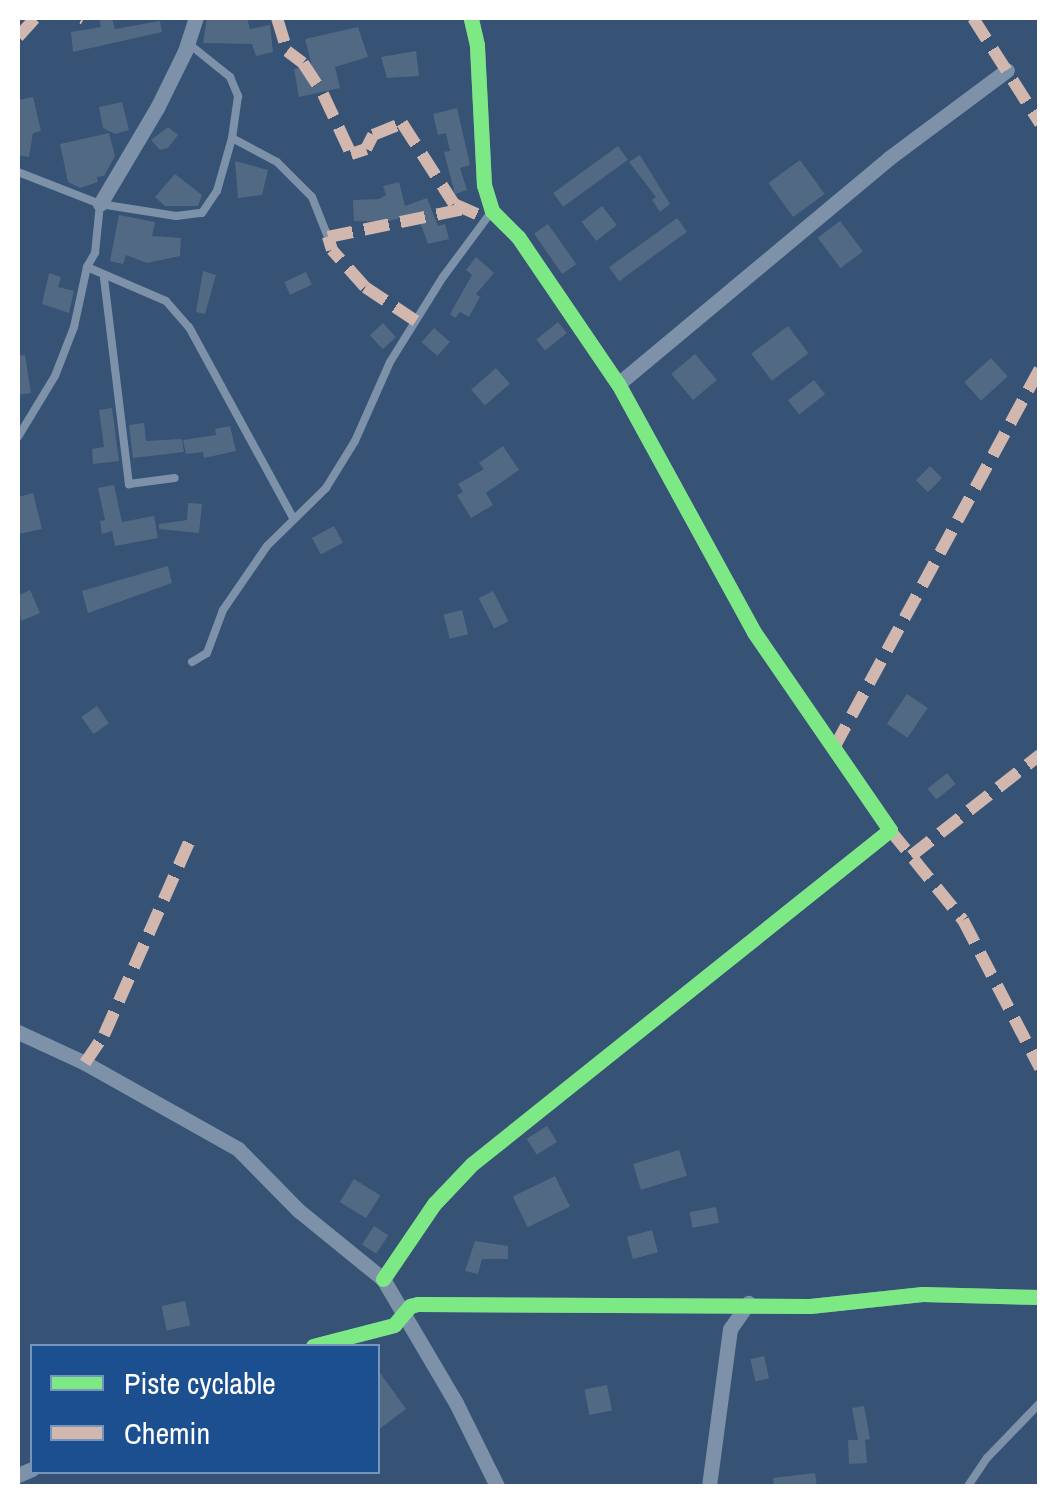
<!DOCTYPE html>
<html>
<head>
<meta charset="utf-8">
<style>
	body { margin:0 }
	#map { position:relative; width:1057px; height:1504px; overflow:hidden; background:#365274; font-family:"Archivo Narrow",sans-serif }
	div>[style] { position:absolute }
	.building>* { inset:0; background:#526984; transform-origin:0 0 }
	.service>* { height:8px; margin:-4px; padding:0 4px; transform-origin:4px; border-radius:4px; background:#7d92a8 }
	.minor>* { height:15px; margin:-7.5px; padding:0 7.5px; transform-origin:7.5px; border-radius:7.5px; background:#7d92a8 }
	.quiet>* { height:12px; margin-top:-6px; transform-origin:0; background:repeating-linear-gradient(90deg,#d1b7ad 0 25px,transparent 0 37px) }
	.cycleway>* { height:15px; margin:-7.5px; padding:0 7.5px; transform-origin:7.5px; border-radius:7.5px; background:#7ce984 }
	span { translate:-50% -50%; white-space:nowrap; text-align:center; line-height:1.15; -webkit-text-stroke:8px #1b4f8f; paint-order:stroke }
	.frame { position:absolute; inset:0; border:20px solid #fff; pointer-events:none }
	.legend { position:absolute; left:30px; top:1344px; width:350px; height:130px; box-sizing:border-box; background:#1b4f8f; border:2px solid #7695bc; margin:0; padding:12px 18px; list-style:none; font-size:30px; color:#fff }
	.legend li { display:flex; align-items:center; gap:20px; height:50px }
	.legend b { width:50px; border:2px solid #7695bc }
</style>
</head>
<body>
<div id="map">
	<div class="building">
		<div style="clip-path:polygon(99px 18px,112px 18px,115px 29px,160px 21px,162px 32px,73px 52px,71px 32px,101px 27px)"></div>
		<div style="clip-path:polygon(207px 18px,247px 18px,250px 29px,270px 25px,273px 52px,256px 56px,252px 44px,203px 43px)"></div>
		<div style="clip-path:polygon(358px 27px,368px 57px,335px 67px,340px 88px,299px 97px,294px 69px,312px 66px,305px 39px)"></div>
		<div style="clip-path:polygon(416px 51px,419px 76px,387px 78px,381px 57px)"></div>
		<div style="clip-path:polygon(33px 97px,41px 131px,33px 133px,29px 157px,18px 155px,18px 100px)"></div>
		<div style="clip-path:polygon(122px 102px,129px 130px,115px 134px,103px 128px,99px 107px)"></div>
		<div style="clip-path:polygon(457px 108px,470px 165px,460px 168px,467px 190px,455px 194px,444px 152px,450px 151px,446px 133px,438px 135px,433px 114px)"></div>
		<div style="clip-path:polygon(168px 127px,178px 135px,168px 148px,160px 150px,151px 140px)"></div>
		<div style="clip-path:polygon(109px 133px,115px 156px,104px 176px,97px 177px,98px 182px,80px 188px,68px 182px,60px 144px)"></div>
		<div style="left:618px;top:146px;width:17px;height:80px;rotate:54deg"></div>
		<div style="clip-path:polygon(640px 155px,670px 204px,660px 212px,652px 200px,656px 197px,629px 162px)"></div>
		<div style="left:800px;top:160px;width:42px;height:39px;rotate:54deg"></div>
		<div style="clip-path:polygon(235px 161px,268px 170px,262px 195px,238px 198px)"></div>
		<div style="clip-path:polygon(175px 174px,202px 195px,198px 206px,165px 206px,155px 197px)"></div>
		<div style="clip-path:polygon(399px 182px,405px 206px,427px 198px,438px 226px,445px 224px,449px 239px,428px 244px,417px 214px,384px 222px,354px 221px,353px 200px,379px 199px,386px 195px,383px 186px)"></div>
		<div style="left:602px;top:206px;width:24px;height:26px;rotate:52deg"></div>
		<div style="clip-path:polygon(119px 215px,155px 222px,152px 236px,181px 238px,180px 256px,147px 263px,126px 255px,123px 264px,110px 261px)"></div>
		<div style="left:677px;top:218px;width:17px;height:84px;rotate:54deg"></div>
		<div style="left:840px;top:221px;width:38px;height:28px;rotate:53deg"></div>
		<div style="left:548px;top:224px;width:49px;height:17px;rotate:55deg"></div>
		<div style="clip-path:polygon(476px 257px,494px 273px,476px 294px,480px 297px,469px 317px,460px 312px,455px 318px,450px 314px,472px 275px,466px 270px)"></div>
		<div style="clip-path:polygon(203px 271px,216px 275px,205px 314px,196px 312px)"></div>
		<div style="left:306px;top:272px;width:14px;height:24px;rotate:65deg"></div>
		<div style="clip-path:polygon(49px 273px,61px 277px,58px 287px,74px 291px,69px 313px,42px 304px)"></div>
		<div style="left:558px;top:322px;width:14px;height:28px;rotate:51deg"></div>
		<div style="left:383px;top:323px;width:19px;height:18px;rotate:47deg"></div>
		<div style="left:788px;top:326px;width:34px;height:46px;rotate:53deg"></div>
		<div style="left:434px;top:328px;width:21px;height:19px;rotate:41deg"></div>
		<div style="left:695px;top:354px;width:34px;height:31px;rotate:50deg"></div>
		<div style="clip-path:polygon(25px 355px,31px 393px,18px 395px,18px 356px)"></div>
		<div style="left:991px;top:358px;width:25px;height:36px;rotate:48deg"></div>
		<div style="left:496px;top:368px;width:21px;height:33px;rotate:49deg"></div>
		<div style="left:814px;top:380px;width:18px;height:33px;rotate:52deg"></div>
		<div style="clip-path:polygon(112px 408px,119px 461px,93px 464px,92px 449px,104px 447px,99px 410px)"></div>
		<div style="clip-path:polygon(144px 423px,146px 441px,182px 439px,184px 452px,133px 458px,129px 425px)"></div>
		<div style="clip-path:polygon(230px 426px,236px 451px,204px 458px,203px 452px,186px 454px,183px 440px,216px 435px,215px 429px)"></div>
		<div style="clip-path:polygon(503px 446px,519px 470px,486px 493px,493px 505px,471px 518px,457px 495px,463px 492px,458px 484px,484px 469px,479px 463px)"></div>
		<div style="left:930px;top:466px;width:17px;height:20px;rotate:45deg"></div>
		<div style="clip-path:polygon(114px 485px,122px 522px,154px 516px,158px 538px,115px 546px,112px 531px,102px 534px,100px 521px,105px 520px,98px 488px)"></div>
		<div style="clip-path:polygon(33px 493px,42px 529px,18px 534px,18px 497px)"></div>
		<div style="clip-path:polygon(188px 503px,202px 504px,199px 533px,159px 529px,159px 524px,187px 520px)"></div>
		<div style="left:334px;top:526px;width:19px;height:25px;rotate:62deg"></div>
		<div style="clip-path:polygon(168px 566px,172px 583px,88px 613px,82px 591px)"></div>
		<div style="clip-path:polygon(30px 590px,40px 613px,21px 621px,18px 596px)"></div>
		<div style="left:493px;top:591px;width:34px;height:16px;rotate:63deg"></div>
		<div style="left:462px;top:610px;width:25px;height:19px;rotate:76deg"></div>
		<div style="left:907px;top:694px;width:25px;height:36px;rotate:34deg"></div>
		<div style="left:97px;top:706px;width:21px;height:19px;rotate:55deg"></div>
		<div style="left:947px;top:773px;width:14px;height:25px;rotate:51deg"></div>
		<div style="left:547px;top:1126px;width:19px;height:24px;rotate:58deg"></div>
		<div style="left:679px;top:1150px;width:27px;height:48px;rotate:73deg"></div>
		<div style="left:555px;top:1176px;width:34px;height:47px;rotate:64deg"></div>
		<div style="left:354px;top:1179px;width:31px;height:27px;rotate:32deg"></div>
		<div style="left:716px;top:1207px;width:16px;height:27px;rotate:79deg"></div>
		<div style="left:374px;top:1226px;width:17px;height:22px;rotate:33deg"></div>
		<div style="left:652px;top:1230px;width:23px;height:26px;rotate:75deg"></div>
		<div style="clip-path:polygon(475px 1241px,508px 1246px,508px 1259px,482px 1259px,478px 1274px,465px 1271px)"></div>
		<div style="left:185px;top:1301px;width:25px;height:24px;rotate:78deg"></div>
		<div style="left:764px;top:1356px;width:23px;height:14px;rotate:77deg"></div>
		<div style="clip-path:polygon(378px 1370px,406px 1409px,378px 1430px)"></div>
		<div style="left:607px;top:1385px;width:26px;height:23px;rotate:79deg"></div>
		<div style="clip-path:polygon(864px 1406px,870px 1439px,865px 1440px,867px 1463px,849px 1464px,848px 1440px,858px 1440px,852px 1408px)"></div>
		<div style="clip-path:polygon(815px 1473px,817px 1486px,774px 1486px,773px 1478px)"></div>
	</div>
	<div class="service">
		<div style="left:189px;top:44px;width:53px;rotate:38.8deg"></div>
		<div style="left:230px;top:77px;width:21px;rotate:67deg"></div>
		<div style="left:238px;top:96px;width:42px;rotate:98.1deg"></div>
		<div style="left:18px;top:172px;width:88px;rotate:21.3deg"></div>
		<div style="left:100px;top:204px;width:49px;rotate:95.8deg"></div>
		<div style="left:95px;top:253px;width:16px;rotate:120deg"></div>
		<div style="left:87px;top:267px;width:86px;rotate:23.3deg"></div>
		<div style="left:166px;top:301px;width:35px;rotate:49deg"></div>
		<div style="left:189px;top:327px;width:217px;rotate:61.4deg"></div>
		<div style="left:100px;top:204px;width:77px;rotate:9deg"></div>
		<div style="left:176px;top:216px;width:26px;rotate:-7deg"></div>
		<div style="left:202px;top:213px;width:27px;rotate:-56deg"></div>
		<div style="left:217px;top:191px;width:55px;rotate:-74.2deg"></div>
		<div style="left:232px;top:138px;width:51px;rotate:28.1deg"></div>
		<div style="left:277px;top:162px;width:49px;rotate:45deg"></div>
		<div style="left:312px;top:197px;width:43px;rotate:68.2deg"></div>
		<div style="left:104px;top:278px;width:208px;rotate:83.1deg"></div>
		<div style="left:129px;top:484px;width:46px;rotate:-7.4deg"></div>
		<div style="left:18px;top:437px;width:71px;rotate:-58.8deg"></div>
		<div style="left:55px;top:376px;width:53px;rotate:-68.8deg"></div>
		<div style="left:74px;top:327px;width:61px;rotate:-77.8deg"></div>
		<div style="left:192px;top:662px;width:17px;rotate:-31deg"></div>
		<div style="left:207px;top:653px;width:46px;rotate:-69.6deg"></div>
		<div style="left:223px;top:610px;width:78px;rotate:-55.5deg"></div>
		<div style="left:267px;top:546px;width:83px;rotate:-44.5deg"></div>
		<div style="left:326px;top:488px;width:55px;rotate:-58.3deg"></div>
		<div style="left:355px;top:441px;width:86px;rotate:-66.1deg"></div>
		<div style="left:390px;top:362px;width:100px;rotate:-58.1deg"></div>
		<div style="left:443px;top:277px;width:82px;rotate:-53.4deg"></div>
		<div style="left:968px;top:1486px;width:34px;rotate:-56deg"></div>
		<div style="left:987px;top:1458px;width:76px;rotate:-46.1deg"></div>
	</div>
	<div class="minor">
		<div style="left:100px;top:204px;width:112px;rotate:-59.3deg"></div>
		<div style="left:157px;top:108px;width:64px;rotate:-63.8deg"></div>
		<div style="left:185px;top:51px;width:35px;rotate:-72deg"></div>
		<div style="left:618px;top:384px;width:353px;rotate:-39.8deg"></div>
		<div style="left:889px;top:158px;width:147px;rotate:-36.7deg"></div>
		<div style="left:18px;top:1032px;width:74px;rotate:24.8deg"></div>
		<div style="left:85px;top:1063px;width:176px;rotate:29.3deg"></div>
		<div style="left:238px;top:1149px;width:86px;rotate:45.5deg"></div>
		<div style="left:298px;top:1210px;width:109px;rotate:39.1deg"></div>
		<div style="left:383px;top:1279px;width:144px;rotate:59.5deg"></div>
		<div style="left:456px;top:1403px;width:93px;rotate:63.7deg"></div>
		<div style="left:383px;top:1279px;width:91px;rotate:-55.8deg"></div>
		<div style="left:434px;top:1204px;width:55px;rotate:-46.5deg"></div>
		<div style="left:472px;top:1164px;width:535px;rotate:-38.63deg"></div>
		<div style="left:890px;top:830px;width:240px;rotate:-124.5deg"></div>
		<div style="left:754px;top:632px;width:283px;rotate:-118.7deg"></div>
		<div style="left:618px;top:384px;width:178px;rotate:-124.2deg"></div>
		<div style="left:518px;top:237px;width:37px;rotate:-135deg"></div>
		<div style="left:492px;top:211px;width:27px;rotate:-107deg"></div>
		<div style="left:484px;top:185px;width:140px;rotate:-92.9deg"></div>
		<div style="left:477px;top:45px;width:28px;rotate:-103deg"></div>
		<div style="left:313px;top:1346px;width:84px;rotate:-14.5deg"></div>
		<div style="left:394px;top:1325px;width:25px;rotate:-50deg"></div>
		<div style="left:410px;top:1306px;width:8px;rotate:-14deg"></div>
		<div style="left:418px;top:1304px;width:392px;rotate:0.3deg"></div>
		<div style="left:810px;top:1306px;width:113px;rotate:-6.1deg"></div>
		<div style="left:922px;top:1294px;width:118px;rotate:1.5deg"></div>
		<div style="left:18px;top:1475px;width:15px;rotate:-23deg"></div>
		<div style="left:709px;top:1486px;width:158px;rotate:-82.4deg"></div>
		<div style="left:730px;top:1329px;width:32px;rotate:-55deg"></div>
	</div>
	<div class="quiet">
		<div style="left:82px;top:18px;width:2px;rotate:27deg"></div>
		<div style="left:277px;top:18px;width:34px;rotate:73deg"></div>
		<div style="left:287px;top:51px;width:20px;rotate:37deg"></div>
		<div style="left:303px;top:63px;width:37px;rotate:57deg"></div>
		<div style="left:323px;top:94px;width:66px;rotate:65deg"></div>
		<div style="left:351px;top:154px;width:16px;rotate:-18deg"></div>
		<div style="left:366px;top:149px;width:16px;rotate:-63deg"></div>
		<div style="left:373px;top:135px;width:31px;rotate:-22deg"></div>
		<div style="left:402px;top:123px;width:96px;rotate:57.3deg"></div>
		<div style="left:454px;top:204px;width:34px;rotate:24deg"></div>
		<div style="left:973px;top:18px;width:125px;rotate:57.5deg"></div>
		<div style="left:18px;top:37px;width:25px;rotate:-48deg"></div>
		<div style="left:416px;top:321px;width:61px;rotate:-146.3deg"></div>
		<div style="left:365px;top:287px;width:50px;rotate:-131.7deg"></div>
		<div style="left:332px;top:250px;width:14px;rotate:-107deg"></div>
		<div style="left:328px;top:237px;width:138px;rotate:-11.7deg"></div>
		<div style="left:834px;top:748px;width:431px;rotate:-61.5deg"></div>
		<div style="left:890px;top:830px;width:116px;rotate:51deg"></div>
		<div style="left:963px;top:920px;width:167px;rotate:62.5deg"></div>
		<div style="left:911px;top:856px;width:164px;rotate:-38.1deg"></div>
		<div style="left:85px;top:1063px;width:34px;rotate:-56deg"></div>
		<div style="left:104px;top:1035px;width:215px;rotate:-66.2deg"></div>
	</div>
	<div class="cycleway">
		<div style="left:383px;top:1279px;width:91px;rotate:-55.8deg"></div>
		<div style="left:434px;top:1204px;width:55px;rotate:-46.5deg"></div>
		<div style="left:472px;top:1164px;width:535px;rotate:-38.63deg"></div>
		<div style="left:890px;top:830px;width:240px;rotate:-124.5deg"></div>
		<div style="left:754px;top:632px;width:283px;rotate:-118.7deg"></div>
		<div style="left:618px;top:384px;width:178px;rotate:-124.2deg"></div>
		<div style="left:518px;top:237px;width:37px;rotate:-135deg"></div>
		<div style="left:492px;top:211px;width:27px;rotate:-107deg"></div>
		<div style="left:484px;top:185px;width:140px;rotate:-92.9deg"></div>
		<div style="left:477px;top:45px;width:28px;rotate:-103deg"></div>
		<div style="left:313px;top:1346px;width:84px;rotate:-14.5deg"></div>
		<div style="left:394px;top:1325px;width:25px;rotate:-50deg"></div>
		<div style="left:410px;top:1306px;width:8px;rotate:-14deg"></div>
		<div style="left:418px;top:1304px;width:392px;rotate:0.3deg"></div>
		<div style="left:810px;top:1306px;width:113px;rotate:-6.1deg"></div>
		<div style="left:922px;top:1294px;width:118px;rotate:1.5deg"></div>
	</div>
	<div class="frame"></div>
	<ul class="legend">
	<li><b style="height:12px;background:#7ce984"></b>Piste cyclable</li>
	<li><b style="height:12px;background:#d1b7ad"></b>Chemin</li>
	</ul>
</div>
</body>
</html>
